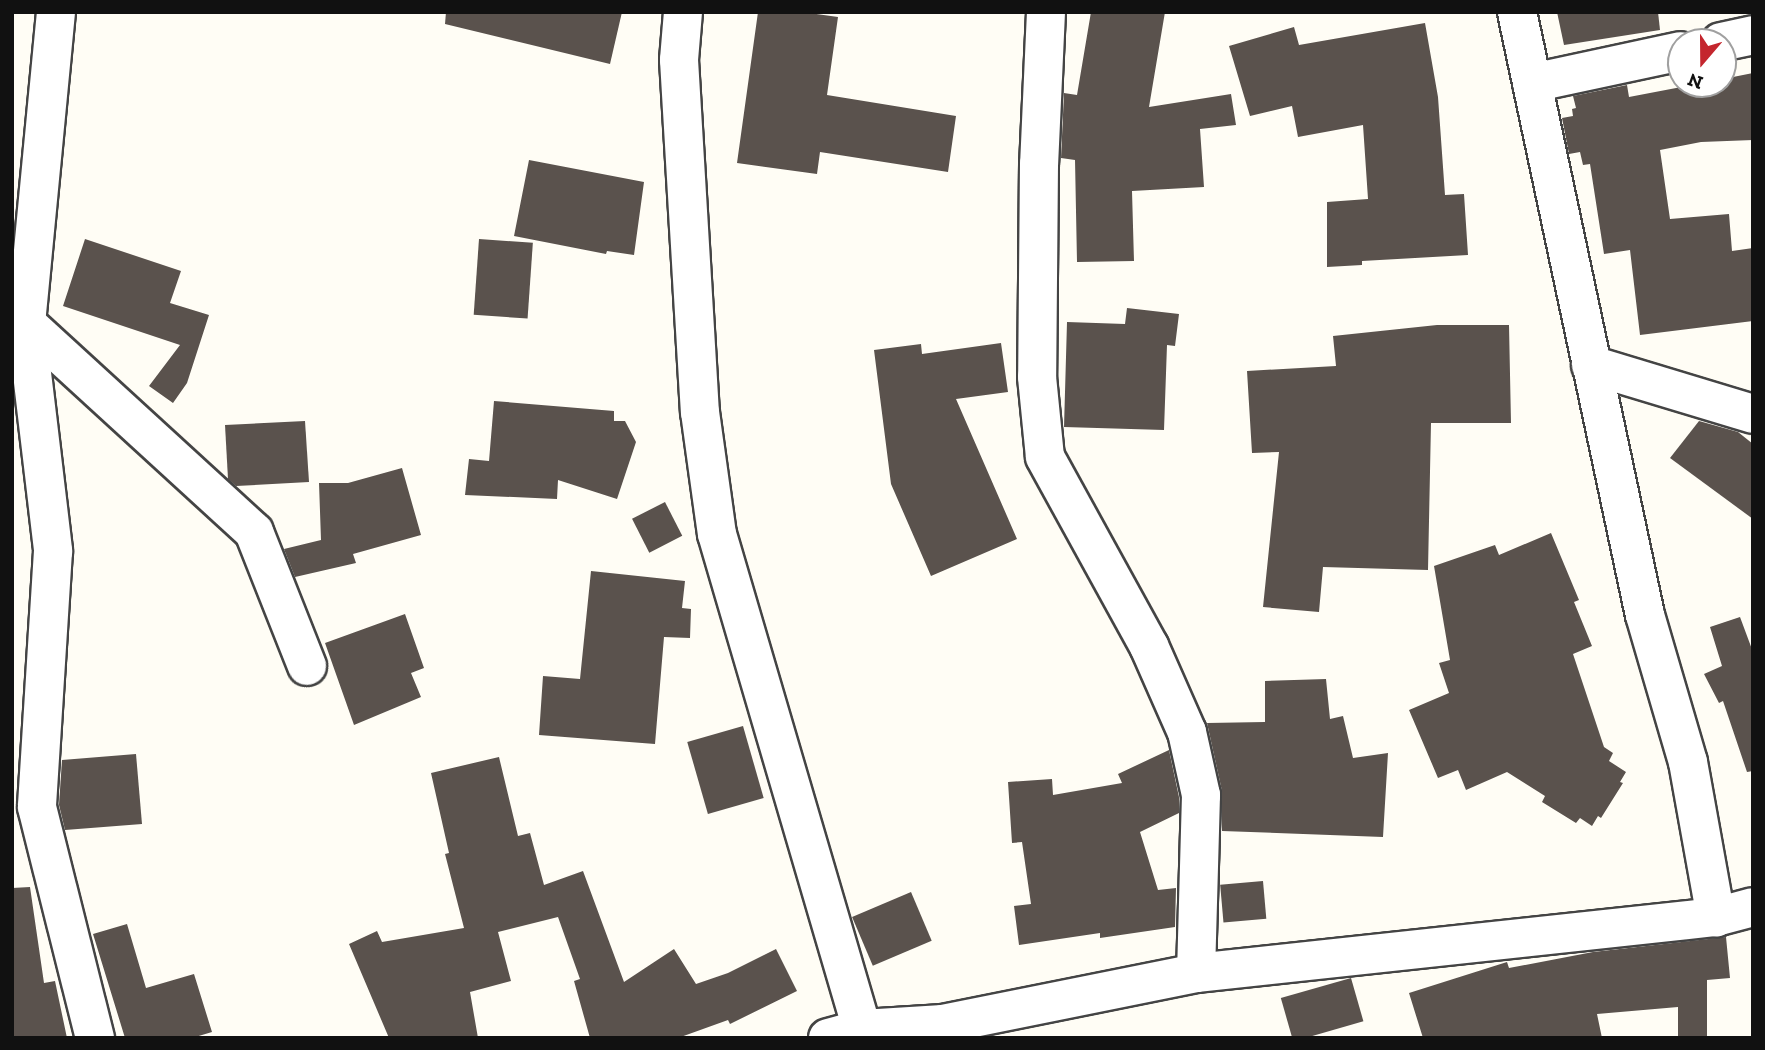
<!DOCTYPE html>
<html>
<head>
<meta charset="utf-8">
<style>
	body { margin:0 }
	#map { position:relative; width:1765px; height:1050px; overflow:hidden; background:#fffdf5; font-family:"Zilla Slab",serif }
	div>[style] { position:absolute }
	.building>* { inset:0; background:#5a524d; transform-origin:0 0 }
	.roads { filter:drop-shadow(2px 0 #444) drop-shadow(-2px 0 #444) drop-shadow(0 2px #444) drop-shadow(0 -2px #444) }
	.minor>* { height:38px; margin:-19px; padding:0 19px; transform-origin:19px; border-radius:19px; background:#fff }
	span { translate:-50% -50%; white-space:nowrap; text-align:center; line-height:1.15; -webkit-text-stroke:7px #fff; paint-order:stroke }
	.frame { position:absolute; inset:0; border:14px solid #111; pointer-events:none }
	.north { position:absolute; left:1667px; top:28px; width:70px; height:70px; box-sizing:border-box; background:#fff; border:2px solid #a0a0a0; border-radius:50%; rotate:200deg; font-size:19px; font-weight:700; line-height:28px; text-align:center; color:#111 }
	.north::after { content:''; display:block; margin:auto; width:24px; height:32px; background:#c4262e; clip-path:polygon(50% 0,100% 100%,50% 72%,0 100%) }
</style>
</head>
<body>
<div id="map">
	<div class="building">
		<div style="clip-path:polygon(446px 12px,622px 12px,610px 64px,445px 24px)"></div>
		<div style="clip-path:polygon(758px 12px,802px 12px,838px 17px,827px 95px,956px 116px,948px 172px,820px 152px,817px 174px,737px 163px)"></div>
		<div style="clip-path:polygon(1091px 12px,1165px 12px,1149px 107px,1231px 94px,1236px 125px,1200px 129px,1204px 187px,1132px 191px,1134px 261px,1077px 262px,1075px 160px,1061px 158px,1064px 93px,1077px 95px)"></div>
		<div style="clip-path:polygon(1557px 12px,1658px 12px,1660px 30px,1564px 45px)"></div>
		<div style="clip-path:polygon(1425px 23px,1438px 97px,1445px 195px,1464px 194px,1468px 255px,1362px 261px,1362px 265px,1327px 267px,1327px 202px,1368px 199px,1363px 125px,1298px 137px,1292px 106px,1250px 116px,1229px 46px,1294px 27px,1299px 45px)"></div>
		<div style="clip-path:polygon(1753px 73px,1753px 140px,1701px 142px,1660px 150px,1670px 219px,1729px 214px,1732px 251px,1753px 248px,1753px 321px,1640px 335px,1630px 250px,1604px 254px,1590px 164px,1583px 165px,1580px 152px,1569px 154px,1562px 118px,1573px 116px,1572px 109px,1576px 108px,1573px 96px,1627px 85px,1629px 97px,1697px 84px,1723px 84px,1723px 79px)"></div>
		<div style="clip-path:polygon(529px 160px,644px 182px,634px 255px,607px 251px,606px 254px,514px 236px)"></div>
		<div style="clip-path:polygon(85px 239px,181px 271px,170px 303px,209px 315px,187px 383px,173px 403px,149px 386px,180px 345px,63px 306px)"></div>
		<div style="left:479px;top:239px;width:54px;height:76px;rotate:4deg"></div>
		<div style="clip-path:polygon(1127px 308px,1179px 314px,1175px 346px,1167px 345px,1164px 430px,1064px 427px,1067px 322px,1125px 324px)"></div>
		<div style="clip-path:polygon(1437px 325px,1509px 325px,1511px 423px,1431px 423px,1428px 570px,1323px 567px,1319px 612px,1263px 607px,1279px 452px,1252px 453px,1247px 371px,1336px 366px,1333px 336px)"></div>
		<div style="clip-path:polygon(1001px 343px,1008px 392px,956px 399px,1017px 539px,931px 576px,891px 484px,874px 350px,921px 344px,922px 354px)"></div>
		<div style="clip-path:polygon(494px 401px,614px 411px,614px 421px,625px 421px,636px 442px,617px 499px,558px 480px,557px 499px,465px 495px,469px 459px,489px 461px)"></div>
		<div style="clip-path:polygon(305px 421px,309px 482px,236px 486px,228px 479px,225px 425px)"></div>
		<div style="clip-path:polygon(1699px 421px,1738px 432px,1753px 444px,1753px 519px,1670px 458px)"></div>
		<div style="clip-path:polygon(402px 468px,421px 535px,353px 554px,356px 563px,295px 577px,284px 549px,321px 540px,319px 483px,348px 483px)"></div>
		<div style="left:665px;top:502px;width:38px;height:37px;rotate:63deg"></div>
		<div style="clip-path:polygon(1551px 533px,1579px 600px,1574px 602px,1592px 646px,1573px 654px,1604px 747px,1613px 753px,1609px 761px,1626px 772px,1620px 782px,1623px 783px,1601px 818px,1598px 816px,1592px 826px,1580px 818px,1576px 823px,1542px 802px,1545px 796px,1507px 772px,1466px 790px,1458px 770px,1438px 778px,1409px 710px,1449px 693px,1439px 663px,1450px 660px,1434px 566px,1495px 545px,1499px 555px)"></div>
		<div style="clip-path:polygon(591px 571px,685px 581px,682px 608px,691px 609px,690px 638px,664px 637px,655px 744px,539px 735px,543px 676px,580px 679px)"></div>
		<div style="clip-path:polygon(405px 614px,424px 668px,411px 673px,421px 697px,354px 725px,325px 643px)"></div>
		<div style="clip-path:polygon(1740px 617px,1753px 652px,1753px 771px,1747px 772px,1723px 701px,1719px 703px,1704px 674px,1722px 666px,1710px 627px)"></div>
		<div style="clip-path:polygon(1326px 679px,1330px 719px,1343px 716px,1353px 758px,1388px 753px,1383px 837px,1222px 831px,1222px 791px,1207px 723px,1265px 722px,1265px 681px)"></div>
		<div style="left:743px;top:726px;width:75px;height:58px;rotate:74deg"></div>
		<div style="clip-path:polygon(1169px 750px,1179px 797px,1179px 813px,1140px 832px,1158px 890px,1176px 888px,1175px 927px,1100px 938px,1100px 933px,1019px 945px,1014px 906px,1031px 904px,1022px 842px,1012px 843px,1008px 782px,1052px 779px,1053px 795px,1122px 783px,1118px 774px)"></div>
		<div style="clip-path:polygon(136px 754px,142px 824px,65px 830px,59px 805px,62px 760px)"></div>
		<div style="clip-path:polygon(499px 757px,518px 836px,530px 833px,544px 885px,583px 871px,624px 982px,674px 949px,696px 984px,728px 973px,776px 949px,797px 991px,730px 1024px,728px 1020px,678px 1038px,590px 1038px,574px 981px,580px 979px,558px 917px,498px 932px,511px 981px,470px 992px,478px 1038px,389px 1038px,349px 944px,377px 931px,382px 942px,464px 928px,445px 854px,449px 853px,431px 773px)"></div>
		<div style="left:1263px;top:881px;width:38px;height:43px;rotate:85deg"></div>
		<div style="clip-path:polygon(30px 887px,44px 983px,55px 981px,67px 1038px,12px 1038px,12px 888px)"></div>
		<div style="left:911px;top:892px;width:53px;height:64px;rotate:67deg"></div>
		<div style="clip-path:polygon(127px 924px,146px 988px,194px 974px,212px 1032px,192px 1038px,125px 1038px,93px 934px)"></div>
		<div style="clip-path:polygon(1726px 937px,1730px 978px,1707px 980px,1707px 1038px,1678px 1038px,1678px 1007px,1597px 1014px,1602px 1038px,1423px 1038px,1409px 993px,1507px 962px,1509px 968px,1593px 952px)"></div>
		<div style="left:1351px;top:978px;width:45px;height:73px;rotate:74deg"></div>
	</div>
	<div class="roads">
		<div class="minor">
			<div style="left:56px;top:12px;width:312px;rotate:95.5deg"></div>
			<div style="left:26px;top:323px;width:230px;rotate:83.2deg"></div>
			<div style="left:53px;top:551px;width:256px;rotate:93.6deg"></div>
			<div style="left:37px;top:807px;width:238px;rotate:75.9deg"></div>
			<div style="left:683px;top:12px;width:48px;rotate:94.8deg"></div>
			<div style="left:679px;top:60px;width:353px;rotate:86.6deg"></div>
			<div style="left:700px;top:412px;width:123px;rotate:82.1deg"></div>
			<div style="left:717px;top:534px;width:516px;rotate:73.67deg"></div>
			<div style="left:1046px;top:12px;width:152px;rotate:92.6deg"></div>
			<div style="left:1039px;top:164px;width:213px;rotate:90.5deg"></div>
			<div style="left:1037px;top:377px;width:80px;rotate:84.3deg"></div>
			<div style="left:1045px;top:457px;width:216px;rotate:61.2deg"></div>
			<div style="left:1149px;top:646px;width:94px;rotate:66.2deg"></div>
			<div style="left:1187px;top:732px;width:65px;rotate:77.5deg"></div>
			<div style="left:1201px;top:795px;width:178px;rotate:91.6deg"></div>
			<div style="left:1517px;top:12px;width:616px;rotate:78.02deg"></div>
			<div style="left:1645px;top:615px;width:153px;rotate:73.7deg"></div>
			<div style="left:1688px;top:762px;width:158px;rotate:79.8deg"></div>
			<div style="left:1721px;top:42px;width:33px;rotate:-12deg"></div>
			<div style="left:1532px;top:83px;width:152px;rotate:-12.1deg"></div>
			<div style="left:26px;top:323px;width:309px;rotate:42.5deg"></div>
			<div style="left:254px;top:532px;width:144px;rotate:68.4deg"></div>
			<div style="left:1591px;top:365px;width:169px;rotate:16.8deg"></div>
			<div style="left:828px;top:1038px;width:35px;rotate:-15deg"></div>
			<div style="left:862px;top:1029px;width:81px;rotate:-3.5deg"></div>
			<div style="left:943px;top:1024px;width:258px;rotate:-11.4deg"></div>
			<div style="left:1196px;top:973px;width:523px;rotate:-6.15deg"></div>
			<div style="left:1716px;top:917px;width:38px;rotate:-15deg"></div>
		</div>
	</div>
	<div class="frame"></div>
	<div class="north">N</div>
</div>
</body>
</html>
